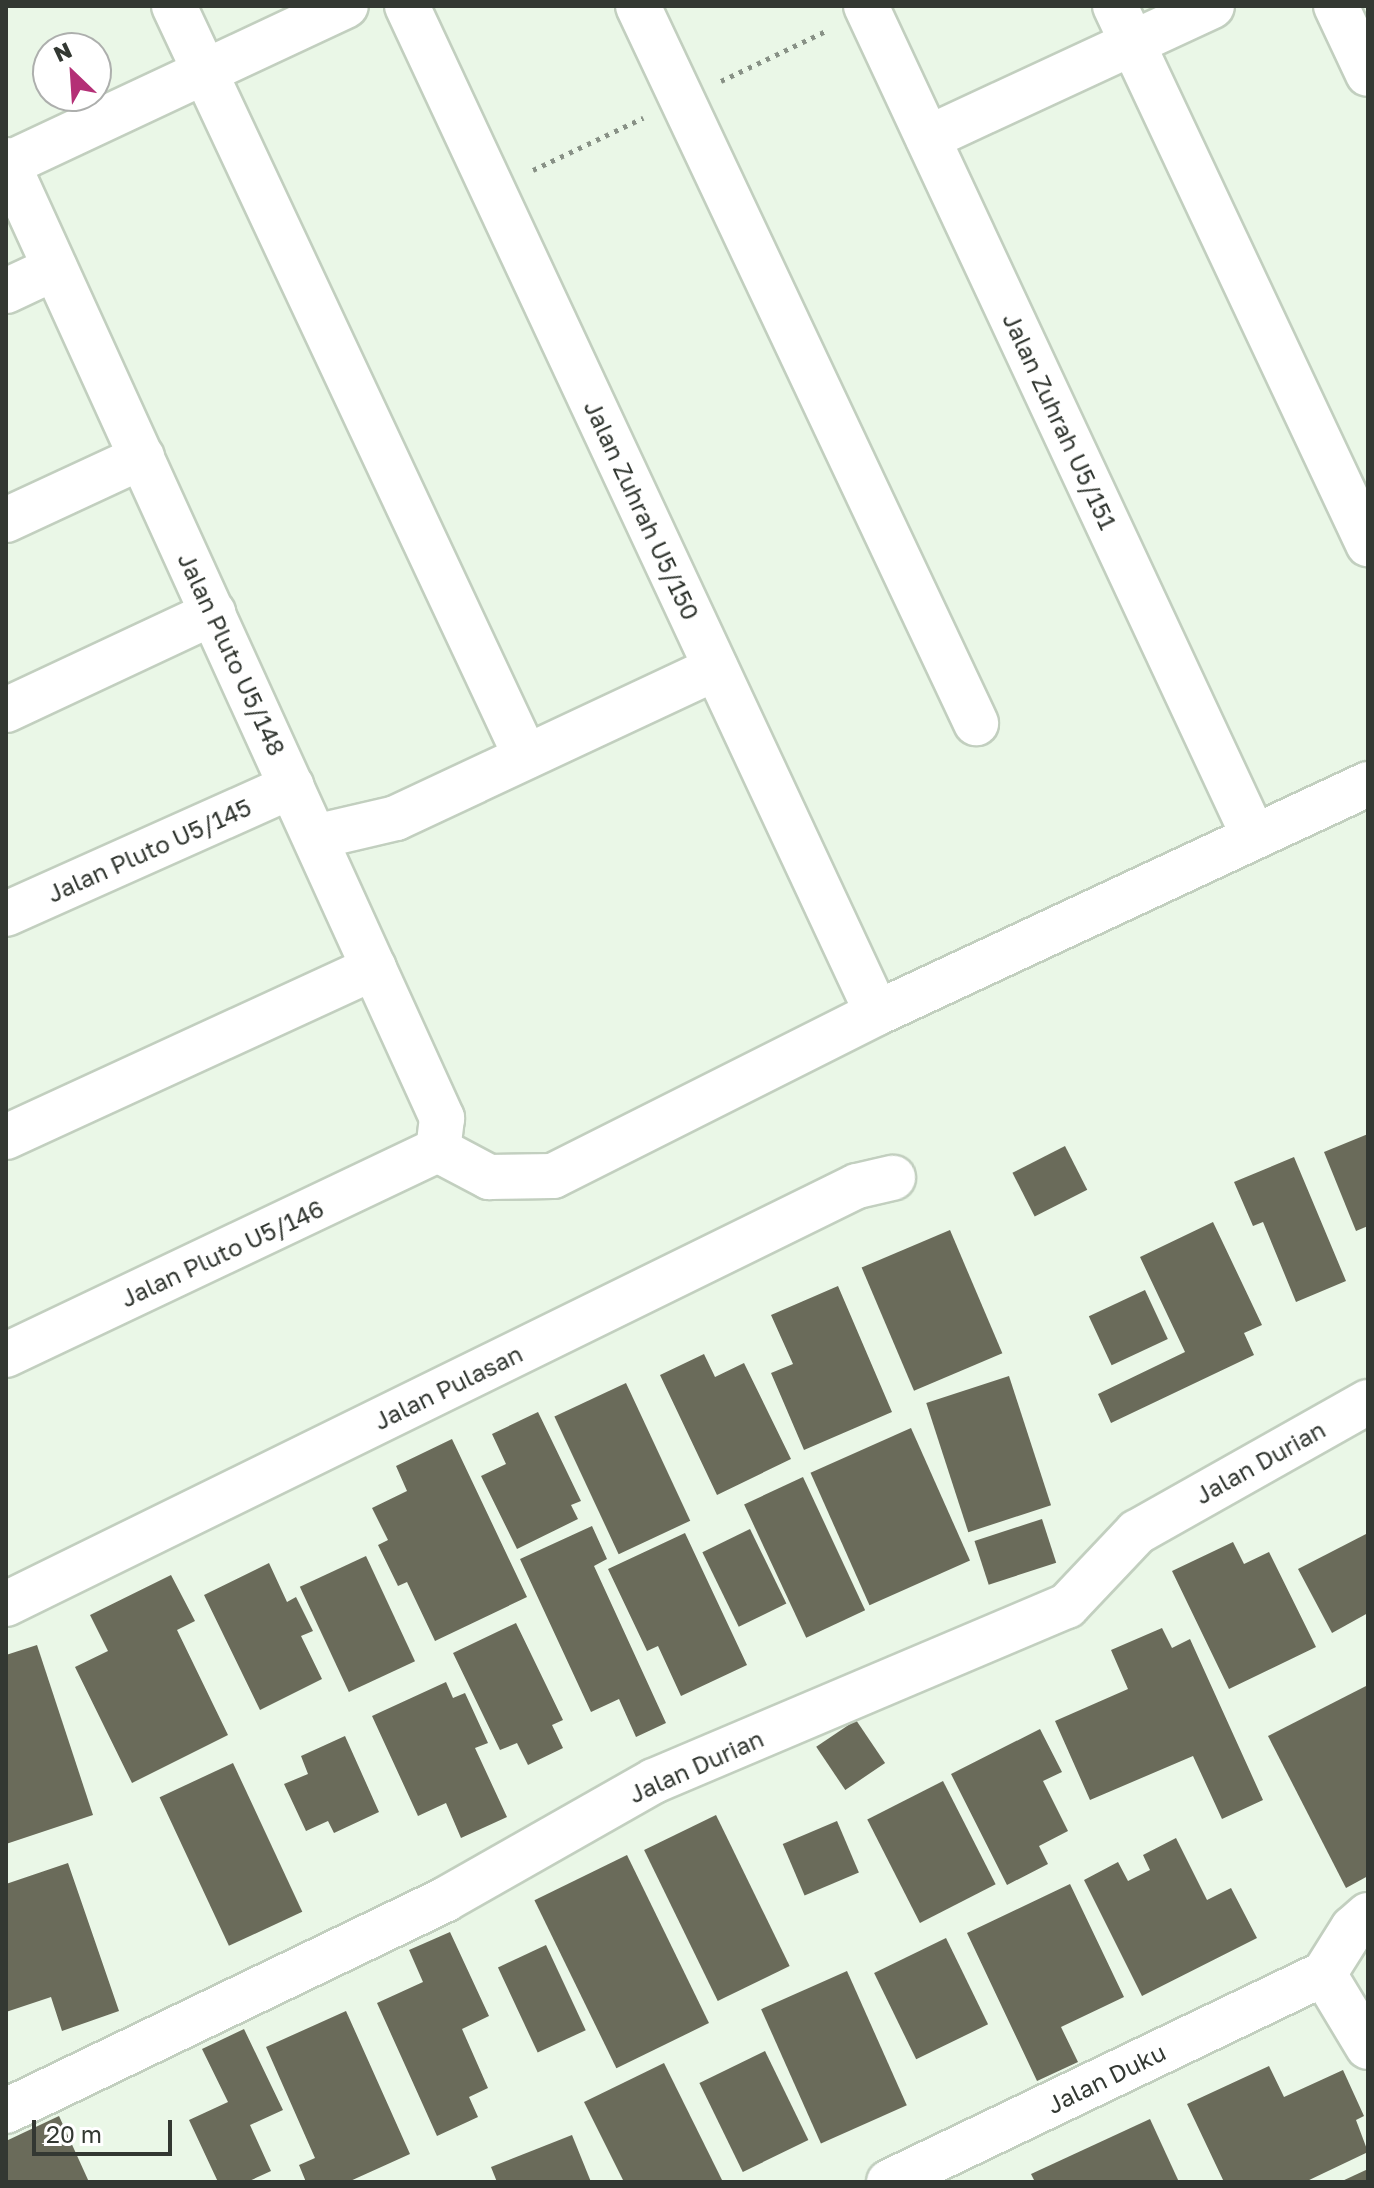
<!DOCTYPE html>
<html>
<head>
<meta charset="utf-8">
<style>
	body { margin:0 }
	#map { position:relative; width:1374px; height:2188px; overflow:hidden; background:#eaf7e7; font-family:"Golos Text",sans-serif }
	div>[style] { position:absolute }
	.building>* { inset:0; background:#6a6b5a; transform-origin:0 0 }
	.path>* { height:5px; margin-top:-2.5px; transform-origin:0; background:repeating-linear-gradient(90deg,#889186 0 4px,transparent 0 10px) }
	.roads { filter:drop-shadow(2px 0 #c2cfbf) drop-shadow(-2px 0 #c2cfbf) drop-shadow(0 2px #c2cfbf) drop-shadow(0 -2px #c2cfbf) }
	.minor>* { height:44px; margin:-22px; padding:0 22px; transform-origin:22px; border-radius:22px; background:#fff }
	span { translate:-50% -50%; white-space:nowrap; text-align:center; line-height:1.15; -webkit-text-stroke:8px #fff; paint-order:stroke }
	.street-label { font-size:24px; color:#333832 }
	.frame { position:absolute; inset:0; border:8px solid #333832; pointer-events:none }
	.north { position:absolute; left:32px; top:32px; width:80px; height:80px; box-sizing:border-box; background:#fff; border:2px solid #adafad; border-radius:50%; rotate:335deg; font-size:22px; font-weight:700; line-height:32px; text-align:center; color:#333832 }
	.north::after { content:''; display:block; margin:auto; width:28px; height:36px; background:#b42f76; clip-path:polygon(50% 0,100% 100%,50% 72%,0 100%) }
	.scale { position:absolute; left:32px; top:2120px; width:140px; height:36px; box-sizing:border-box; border:4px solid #333832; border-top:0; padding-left:10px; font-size:24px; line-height:28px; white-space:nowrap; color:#333832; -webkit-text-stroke:6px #fff; paint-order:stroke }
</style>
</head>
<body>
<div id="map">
	<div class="building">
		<div style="clip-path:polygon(1368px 1134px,1368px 1226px,1356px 1231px,1324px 1152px)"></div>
		<div style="left:1065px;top:1146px;width:49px;height:59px;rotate:63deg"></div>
		<div style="clip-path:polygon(1294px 1157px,1346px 1281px,1296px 1302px,1263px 1222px,1253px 1226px,1234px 1182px)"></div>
		<div style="clip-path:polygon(1213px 1222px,1262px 1325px,1244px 1333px,1254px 1355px,1111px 1423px,1098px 1394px,1185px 1352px,1140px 1257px)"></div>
		<div style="left:950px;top:1230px;width:134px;height:96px;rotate:67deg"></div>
		<div style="clip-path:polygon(838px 1286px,892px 1412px,804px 1450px,771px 1373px,793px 1364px,771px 1315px)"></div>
		<div style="left:1145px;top:1290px;width:54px;height:62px;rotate:65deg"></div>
		<div style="clip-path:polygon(704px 1354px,715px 1377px,744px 1363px,791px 1459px,717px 1495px,660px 1375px)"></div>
		<div style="left:1009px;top:1376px;width:136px;height:87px;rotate:72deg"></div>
		<div style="left:626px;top:1383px;width:152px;height:79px;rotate:65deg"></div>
		<div style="clip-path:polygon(538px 1412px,581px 1501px,571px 1505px,578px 1519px,517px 1549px,481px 1476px,506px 1464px,492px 1434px)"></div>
		<div style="left:911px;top:1428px;width:145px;height:110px;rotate:66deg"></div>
		<div style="clip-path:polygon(452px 1439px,527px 1597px,435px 1641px,407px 1582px,398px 1586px,378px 1545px,388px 1540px,372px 1508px,407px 1491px,396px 1466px)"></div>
		<div style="left:803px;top:1477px;width:147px;height:65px;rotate:65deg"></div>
		<div style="left:1042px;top:1519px;width:46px;height:71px;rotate:72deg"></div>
		<div style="clip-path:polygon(592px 1526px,607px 1559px,594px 1566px,666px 1723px,636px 1737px,619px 1699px,591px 1712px,520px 1559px)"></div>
		<div style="left:750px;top:1529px;width:83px;height:53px;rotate:64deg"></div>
		<div style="clip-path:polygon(685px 1533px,747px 1665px,681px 1696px,658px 1646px,647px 1651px,608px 1569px)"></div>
		<div style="clip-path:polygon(1368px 1533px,1368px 1613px,1332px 1633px,1298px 1569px)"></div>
		<div style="clip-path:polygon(1233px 1542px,1244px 1564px,1269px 1552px,1316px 1647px,1229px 1689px,1172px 1571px)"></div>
		<div style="left:366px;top:1556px;width:116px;height:73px;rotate:65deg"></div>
		<div style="clip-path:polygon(269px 1563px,287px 1602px,296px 1597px,313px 1631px,301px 1636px,322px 1679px,260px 1710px,204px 1595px)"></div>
		<div style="clip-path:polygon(171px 1575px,195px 1621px,177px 1630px,228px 1735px,132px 1783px,75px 1667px,108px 1651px,90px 1615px)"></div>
		<div style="clip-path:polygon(516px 1623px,563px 1720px,552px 1725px,563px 1748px,528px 1765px,517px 1743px,500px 1750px,453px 1653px)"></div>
		<div style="clip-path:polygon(1162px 1628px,1172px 1648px,1190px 1639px,1263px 1800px,1222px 1819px,1193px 1756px,1090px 1800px,1055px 1721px,1128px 1689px,1111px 1650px)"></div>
		<div style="clip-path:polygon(37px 1645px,93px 1815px,6px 1844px,6px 1655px)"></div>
		<div style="clip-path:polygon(446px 1682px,453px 1698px,465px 1693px,488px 1743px,475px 1748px,507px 1817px,461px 1838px,446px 1803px,418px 1816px,372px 1716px)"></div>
		<div style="clip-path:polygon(1368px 1685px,1368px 1876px,1346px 1888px,1268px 1736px)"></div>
		<div style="left:856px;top:1720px;width:52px;height:48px;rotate:56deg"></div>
		<div style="clip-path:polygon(1040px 1729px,1062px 1772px,1043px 1781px,1068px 1831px,1039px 1846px,1048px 1864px,1007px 1885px,951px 1774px)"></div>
		<div style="clip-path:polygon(345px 1736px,379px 1812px,334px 1833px,328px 1821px,306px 1831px,284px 1784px,308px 1774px,301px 1756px)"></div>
		<div style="left:233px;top:1763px;width:164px;height:81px;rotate:65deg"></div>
		<div style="left:943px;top:1781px;width:116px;height:85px;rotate:63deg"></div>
		<div style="left:716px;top:1815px;width:168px;height:80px;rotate:64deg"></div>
		<div style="left:837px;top:1821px;width:56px;height:59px;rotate:67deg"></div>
		<div style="clip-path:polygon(1176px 1838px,1207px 1900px,1231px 1888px,1257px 1938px,1142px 1996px,1084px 1880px,1118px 1862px,1128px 1881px,1150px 1870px,1143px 1855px)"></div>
		<div style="left:627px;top:1855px;width:187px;height:103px;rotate:64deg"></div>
		<div style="clip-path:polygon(68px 1863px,119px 2011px,62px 2031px,51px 1997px,6px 2012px,6px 1884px)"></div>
		<div style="clip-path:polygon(1070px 1884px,1124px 1997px,1061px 2027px,1078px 2062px,1037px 2081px,967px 1933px)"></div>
		<div style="clip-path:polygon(450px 1932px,489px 2016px,462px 2029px,488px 2088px,469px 2097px,478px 2117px,437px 2136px,377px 2003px,423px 1982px,409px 1950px)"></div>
		<div style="left:946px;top:1938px;width:96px;height:80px;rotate:64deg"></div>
		<div style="left:546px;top:1945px;width:94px;height:53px;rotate:65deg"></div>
		<div style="left:847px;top:1971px;width:147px;height:94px;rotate:66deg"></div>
		<div style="clip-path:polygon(346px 2011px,410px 2154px,348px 2182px,306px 2182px,299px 2165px,315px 2158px,266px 2047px)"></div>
		<div style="clip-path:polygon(244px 2029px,283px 2110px,250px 2125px,271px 2171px,247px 2182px,218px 2182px,189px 2120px,228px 2102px,202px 2049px)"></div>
		<div style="left:765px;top:2051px;width:99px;height:73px;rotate:64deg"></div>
		<div style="clip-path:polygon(664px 2063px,723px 2182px,624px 2182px,584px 2102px)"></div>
		<div style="clip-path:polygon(1269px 2066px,1284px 2097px,1343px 2070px,1364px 2116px,1356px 2120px,1368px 2152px,1305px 2182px,1224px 2182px,1187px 2104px)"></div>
		<div style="clip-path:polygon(59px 2116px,89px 2182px,6px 2182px,6px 2141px)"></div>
		<div style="clip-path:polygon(1150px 2119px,1179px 2182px,1035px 2182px,1031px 2174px)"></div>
		<div style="clip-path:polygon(572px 2135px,591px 2182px,497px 2182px,491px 2167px)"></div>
		<div style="clip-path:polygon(1368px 2169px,1368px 2182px,1340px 2182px)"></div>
	</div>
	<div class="path">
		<div style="left:721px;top:81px;width:119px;rotate:-25.5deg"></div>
		<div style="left:533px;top:170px;width:122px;rotate:-25.3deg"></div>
	</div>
	<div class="roads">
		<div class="minor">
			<div style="left:174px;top:6px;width:829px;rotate:64.89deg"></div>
			<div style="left:407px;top:6px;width:1111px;rotate:64.98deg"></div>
			<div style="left:638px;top:6px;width:793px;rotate:64.76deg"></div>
			<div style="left:866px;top:6px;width:917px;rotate:64.97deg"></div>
			<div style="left:1115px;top:6px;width:595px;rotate:64.81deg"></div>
			<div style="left:1336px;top:6px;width:75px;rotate:64.8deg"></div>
			<div style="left:928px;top:138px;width:313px;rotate:-24.9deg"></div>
			<div style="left:6px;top:160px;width:1053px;rotate:65.53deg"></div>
			<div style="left:442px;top:1118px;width:32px;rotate:97deg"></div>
			<div style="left:8px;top:164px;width:373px;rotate:-25.1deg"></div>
			<div style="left:6px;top:291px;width:54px;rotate:-25.1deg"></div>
			<div style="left:6px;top:520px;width:150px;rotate:-24.9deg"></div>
			<div style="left:6px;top:710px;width:229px;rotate:-25.1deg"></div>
			<div style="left:315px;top:837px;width:83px;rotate:-13.2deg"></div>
			<div style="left:396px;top:818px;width:353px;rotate:-25.1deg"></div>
			<div style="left:6px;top:914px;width:313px;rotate:-24.1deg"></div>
			<div style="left:6px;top:1137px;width:405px;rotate:-24.7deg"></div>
			<div style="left:438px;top:1150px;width:58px;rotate:27.9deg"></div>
			<div style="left:489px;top:1177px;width:64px;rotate:-0.9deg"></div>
			<div style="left:553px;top:1176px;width:363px;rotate:-26.7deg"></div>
			<div style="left:877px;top:1013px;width:542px;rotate:-25deg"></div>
			<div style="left:6px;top:1355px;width:478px;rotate:-25.4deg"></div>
			<div style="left:6px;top:1604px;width:948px;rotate:-26.16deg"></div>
			<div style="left:857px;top:1186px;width:37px;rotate:-13deg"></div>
			<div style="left:1324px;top:1974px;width:85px;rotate:58.9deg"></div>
			<div style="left:1324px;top:1974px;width:54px;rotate:-57.8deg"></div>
			<div style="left:1353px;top:1928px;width:20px;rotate:-41deg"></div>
			<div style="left:6px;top:2111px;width:488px;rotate:-25.7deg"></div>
			<div style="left:446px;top:1899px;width:239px;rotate:-29.6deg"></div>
			<div style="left:654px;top:1781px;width:449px;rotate:-23deg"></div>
			<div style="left:1067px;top:1606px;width:102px;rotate:-46.6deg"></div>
			<div style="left:1137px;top:1532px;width:265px;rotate:-29.4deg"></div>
			<div style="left:889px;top:2182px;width:482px;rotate:-25.6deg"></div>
		</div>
	</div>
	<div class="street-label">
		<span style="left:1060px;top:421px;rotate:65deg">Jalan Zuhrah U5/151</span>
		<span style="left:642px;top:510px;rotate:65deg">Jalan Zuhrah U5/150</span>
		<span style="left:232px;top:654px;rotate:65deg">Jalan Pluto U5/148</span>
		<span style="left:149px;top:850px;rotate:-24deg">Jalan Pluto U5/145</span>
		<span style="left:222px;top:1253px;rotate:-25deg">Jalan Pluto U5/146</span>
		<span style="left:448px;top:1387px;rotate:-26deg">Jalan Pulasan</span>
		<span style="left:1260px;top:1462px;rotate:-29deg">Jalan Durian</span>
		<span style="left:696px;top:1766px;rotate:-24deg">Jalan Durian</span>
		<span style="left:1106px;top:2078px;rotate:-26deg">Jalan Duku</span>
	</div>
	<div class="frame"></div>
	<div class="north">N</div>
	<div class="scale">20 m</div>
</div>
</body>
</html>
